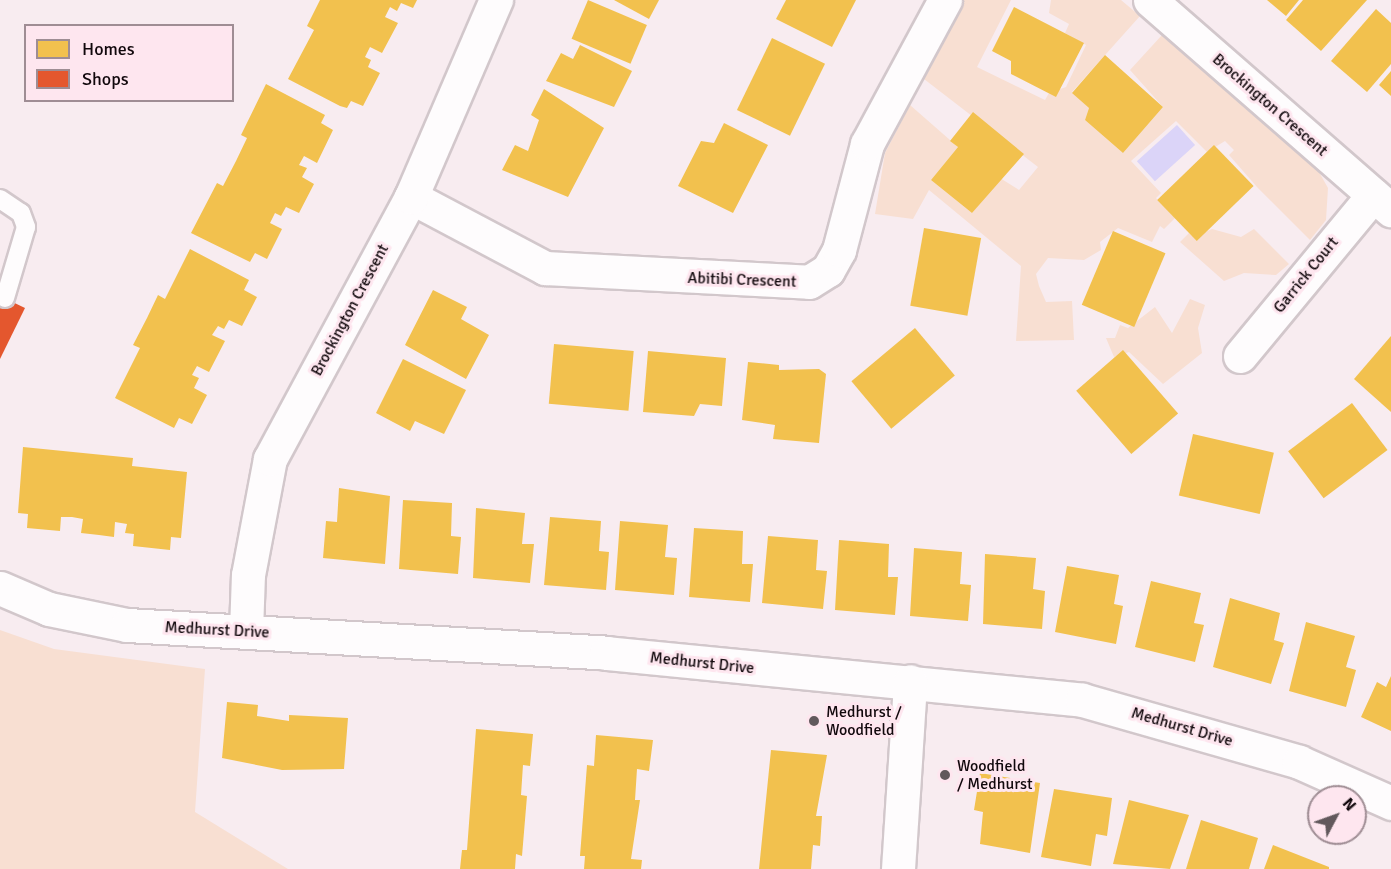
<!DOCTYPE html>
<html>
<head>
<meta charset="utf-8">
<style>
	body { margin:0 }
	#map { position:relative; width:1391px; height:869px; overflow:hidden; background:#f8ecf0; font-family:Signika,sans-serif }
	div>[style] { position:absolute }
	.green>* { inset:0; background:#f8dfd2 }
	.water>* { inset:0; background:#dbd4f8; transform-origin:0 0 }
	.homes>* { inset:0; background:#f2c14e; transform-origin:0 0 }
	.shops>* { inset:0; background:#e4572e }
	.roads { filter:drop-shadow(2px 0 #d2c7cb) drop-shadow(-2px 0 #d2c7cb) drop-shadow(0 2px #d2c7cb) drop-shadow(0 -2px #d2c7cb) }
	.lane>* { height:18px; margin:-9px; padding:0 9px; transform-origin:9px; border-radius:9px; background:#fefcfd }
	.street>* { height:33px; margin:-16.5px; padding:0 16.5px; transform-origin:16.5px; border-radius:16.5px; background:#fefcfd }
	.secondary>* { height:33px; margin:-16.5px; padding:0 16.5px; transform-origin:16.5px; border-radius:16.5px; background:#fefcfd }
	.dots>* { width:16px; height:16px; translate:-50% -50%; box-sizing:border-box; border:3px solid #fee6ef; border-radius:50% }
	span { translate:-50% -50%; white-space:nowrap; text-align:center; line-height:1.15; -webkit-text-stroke:6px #fee6ef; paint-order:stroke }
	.street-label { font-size:16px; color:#11080c }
	.poi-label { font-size:16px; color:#11080c }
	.left { translate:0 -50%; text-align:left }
	.legend { position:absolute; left:24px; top:24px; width:210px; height:78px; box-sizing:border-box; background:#fee6ef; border:2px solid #9f8d94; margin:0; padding:8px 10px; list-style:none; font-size:18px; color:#11080c }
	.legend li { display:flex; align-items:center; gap:12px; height:30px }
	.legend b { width:30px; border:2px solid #9f8d94 }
	.north { position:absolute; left:1307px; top:785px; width:60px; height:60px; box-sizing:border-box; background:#fee6ef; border:2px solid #9f8d94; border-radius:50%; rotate:49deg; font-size:16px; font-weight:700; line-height:24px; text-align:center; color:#11080c }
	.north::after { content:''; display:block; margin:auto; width:21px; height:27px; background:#62585c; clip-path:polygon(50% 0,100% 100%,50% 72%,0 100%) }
</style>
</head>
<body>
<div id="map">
	<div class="green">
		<div style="clip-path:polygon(963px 0,1011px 0,977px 67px,1045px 100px,1049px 93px,1066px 87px,1086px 45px,1065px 33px,1069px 24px,1049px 13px,1051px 0,1121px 0,1140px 16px,1072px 92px,1089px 108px,1085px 120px,1123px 153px,1163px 107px,1130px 70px,1162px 35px,1319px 172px,1328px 188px,1326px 220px,1310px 240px,1257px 187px,1229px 155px,1234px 150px,1225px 141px,1207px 152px,1176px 121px,1131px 161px,1161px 193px,1156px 198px,1175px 218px,1164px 229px,1160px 226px,1152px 242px,1118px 228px,1100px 242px,1101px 250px,1084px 260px,1048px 258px,1036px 274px,1039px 286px,1046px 302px,1072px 301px,1074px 340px,1016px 341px,1021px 266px,929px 190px,913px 219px,875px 214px,885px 153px,910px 105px,958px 147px,931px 180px,972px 213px,1000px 178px,1019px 190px,1038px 167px,924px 79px)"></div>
		<div style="clip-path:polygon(1212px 229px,1241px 237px,1254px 229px,1289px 264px,1276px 275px,1244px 273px,1224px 281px,1180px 242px,1189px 233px,1194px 237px)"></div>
		<div style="clip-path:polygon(1190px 299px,1205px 305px,1198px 328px,1202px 353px,1163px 384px,1129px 352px,1114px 357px,1106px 338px,1115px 338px,1120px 325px,1128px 328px,1155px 307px,1172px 333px)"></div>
		<div style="clip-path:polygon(0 630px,54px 649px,205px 669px,195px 812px,288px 869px,0 869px)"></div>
	</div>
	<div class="water">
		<div style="left:1177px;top:125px;width:27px;height:54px;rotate:48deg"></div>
	</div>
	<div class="homes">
		<div style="clip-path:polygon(320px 0,417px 0,413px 8px,401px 3px,397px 11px,390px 7px,385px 17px,398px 23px,382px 53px,370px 47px,365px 57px,371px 60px,368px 67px,380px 73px,363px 106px,351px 101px,347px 108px,340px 106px,288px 79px,314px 30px,307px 26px)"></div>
		<div style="left:588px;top:0;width:64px;height:42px;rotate:23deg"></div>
		<div style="clip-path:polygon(614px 0,659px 0,649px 19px)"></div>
		<div style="clip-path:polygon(786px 0,856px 0,832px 47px,776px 19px)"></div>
		<div style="clip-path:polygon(1267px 0,1299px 0,1286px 16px)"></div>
		<div style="clip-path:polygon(1303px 0,1367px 0,1321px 51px,1286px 20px)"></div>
		<div style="clip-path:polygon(1014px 7px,1084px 43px,1056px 97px,1011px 74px,1011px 61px,992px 51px)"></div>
		<div style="clip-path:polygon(1376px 9px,1391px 23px,1391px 64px,1367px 92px,1331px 61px)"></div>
		<div style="left:772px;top:38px;width:59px;height:80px;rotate:26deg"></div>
		<div style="clip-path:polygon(580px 45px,632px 71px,614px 107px,546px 81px,561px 53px,573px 59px)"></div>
		<div style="clip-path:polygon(1105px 55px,1163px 107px,1123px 153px,1085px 120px,1089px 108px,1072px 93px)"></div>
		<div style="clip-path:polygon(1391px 71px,1391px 96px,1379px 85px)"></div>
		<div style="clip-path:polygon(266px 84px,325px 115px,321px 123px,333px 130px,317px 163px,304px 156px,299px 165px,307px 168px,302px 177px,314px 184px,299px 213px,286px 207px,281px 216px,275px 213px,270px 223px,282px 229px,267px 259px,255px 253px,250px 262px,191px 233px,217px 183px,223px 186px,236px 161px,247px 138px,241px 135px)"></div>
		<div style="clip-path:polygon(544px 89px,604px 128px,568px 197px,502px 170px,515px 145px,528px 151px,539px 120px,531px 115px)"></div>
		<div style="clip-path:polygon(973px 112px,1024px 154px,972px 213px,931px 180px,958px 147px,950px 141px)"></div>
		<div style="clip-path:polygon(724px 123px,768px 145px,733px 213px,678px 186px,701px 141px,714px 143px)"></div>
		<div style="left:1214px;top:145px;width:57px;height:79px;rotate:46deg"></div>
		<div style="left:924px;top:228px;width:58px;height:79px;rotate:10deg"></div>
		<div style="left:1113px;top:231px;width:57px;height:80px;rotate:23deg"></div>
		<div style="clip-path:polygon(190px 249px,249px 280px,244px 290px,257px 297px,242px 326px,229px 320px,224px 329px,218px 326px,212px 335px,225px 341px,209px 372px,197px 366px,192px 375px,199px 378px,194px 388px,207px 395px,192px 424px,179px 418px,174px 428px,115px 398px,140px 348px,133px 345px,147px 318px,158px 295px,165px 299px)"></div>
		<div style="clip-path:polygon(433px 290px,467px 307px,461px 319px,489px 335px,466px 379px,405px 345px)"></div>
		<div style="left:915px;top:328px;width:62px;height:83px;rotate:50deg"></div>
		<div style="clip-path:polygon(1391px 336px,1391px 412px,1354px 379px)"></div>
		<div style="left:554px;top:344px;width:80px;height:60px;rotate:5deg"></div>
		<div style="left:1123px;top:350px;width:84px;height:62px;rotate:49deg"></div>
		<div style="clip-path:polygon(648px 351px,726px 358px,722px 406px,700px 404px,694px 416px,643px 412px)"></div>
		<div style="clip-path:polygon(403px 359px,466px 390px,444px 434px,415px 421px,410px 431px,376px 413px)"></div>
		<div style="clip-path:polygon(748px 362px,779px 365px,779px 370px,819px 369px,826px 374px,819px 443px,773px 439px,775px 425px,742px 420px)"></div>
		<div style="left:1352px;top:403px;width:59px;height:80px;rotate:53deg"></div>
		<div style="left:1193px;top:434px;width:83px;height:63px;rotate:13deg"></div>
		<div style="clip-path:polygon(23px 447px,133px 458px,132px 466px,187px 472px,181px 538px,171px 537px,170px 550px,133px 546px,134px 534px,125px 533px,127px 524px,115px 522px,114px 537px,99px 535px,81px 533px,83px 519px,72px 517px,61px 517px,60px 531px,27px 528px,28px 514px,18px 513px)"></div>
		<div style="clip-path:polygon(339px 488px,390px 496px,385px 564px,323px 558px,326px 521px,337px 522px)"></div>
		<div style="clip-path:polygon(403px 500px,452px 503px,451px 536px,461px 537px,458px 574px,399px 569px)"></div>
		<div style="clip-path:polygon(476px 508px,525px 513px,522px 544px,534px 544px,530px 583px,473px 578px)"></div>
		<div style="clip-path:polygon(550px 517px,601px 521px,599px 551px,609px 552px,606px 590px,544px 585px)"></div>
		<div style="clip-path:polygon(620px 521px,668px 525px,665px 557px,677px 558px,674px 595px,615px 590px)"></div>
		<div style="clip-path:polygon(694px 528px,743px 531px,742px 564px,753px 564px,750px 602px,689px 597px)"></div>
		<div style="clip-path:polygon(768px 536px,818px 540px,816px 570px,827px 571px,823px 609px,762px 603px)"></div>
		<div style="clip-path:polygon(839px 540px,889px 544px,888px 577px,898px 577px,895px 615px,835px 610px)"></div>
		<div style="clip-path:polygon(914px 548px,962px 552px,960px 584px,971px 585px,968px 621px,910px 616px)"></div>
		<div style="clip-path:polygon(985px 554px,1036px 558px,1033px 589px,1045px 591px,1042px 629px,983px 624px)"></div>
		<div style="clip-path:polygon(1067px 566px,1119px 575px,1114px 604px,1123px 606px,1116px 644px,1055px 632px)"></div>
		<div style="clip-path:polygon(1151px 581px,1201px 593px,1194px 623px,1204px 625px,1195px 662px,1135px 647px)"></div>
		<div style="clip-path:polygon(1230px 598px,1280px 613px,1274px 640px,1284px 643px,1271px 684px,1213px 667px)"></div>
		<div style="clip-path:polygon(1306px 622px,1355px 636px,1346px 667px,1356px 670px,1346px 707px,1289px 691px)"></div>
		<div style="clip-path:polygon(1391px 676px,1391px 731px,1361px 717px,1377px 682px,1386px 687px)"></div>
		<div style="clip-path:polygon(227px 702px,258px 705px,257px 716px,289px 721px,289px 715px,348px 718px,344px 769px,282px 770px,222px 758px)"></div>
		<div style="clip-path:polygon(476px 729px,533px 734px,530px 766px,523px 765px,521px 795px,527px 796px,522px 856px,516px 854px,515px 869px,460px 869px,462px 850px,467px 850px)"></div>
		<div style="clip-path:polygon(596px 735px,653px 740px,649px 771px,637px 769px,635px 800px,640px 800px,631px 859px,642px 860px,641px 869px,584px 869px,585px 856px,580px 856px,587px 765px,594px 766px)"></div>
		<div style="clip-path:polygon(771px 750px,827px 755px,816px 816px,822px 816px,820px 846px,813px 845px,811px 869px,759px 869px)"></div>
		<div style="clip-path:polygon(980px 773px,1040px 783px,1030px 853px,980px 844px,983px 812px,974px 810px)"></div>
		<div style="clip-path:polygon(1054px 789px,1112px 798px,1107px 836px,1096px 834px,1091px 866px,1041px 857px)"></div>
		<div style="clip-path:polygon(1129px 800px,1189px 815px,1170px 869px,1113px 864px)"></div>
		<div style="clip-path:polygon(1201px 820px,1258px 838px,1249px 869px,1186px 869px)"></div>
		<div style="clip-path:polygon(1273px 845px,1329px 867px,1329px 869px,1264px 869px)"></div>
	</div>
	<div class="shops">
		<div style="clip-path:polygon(0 296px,25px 308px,0 359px)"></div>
	</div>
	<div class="roads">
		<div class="lane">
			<div style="left:0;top:199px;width:25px;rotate:34deg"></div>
			<div style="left:21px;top:213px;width:15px;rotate:70deg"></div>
			<div style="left:26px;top:227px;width:74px;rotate:106.5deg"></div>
		</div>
		<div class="street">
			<div style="left:1150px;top:0;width:320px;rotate:41.1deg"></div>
			<div style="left:411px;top:197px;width:152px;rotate:27.9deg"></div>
			<div style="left:545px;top:268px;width:264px;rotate:3deg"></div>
			<div style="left:809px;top:282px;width:22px;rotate:-32deg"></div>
			<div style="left:828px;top:270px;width:23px;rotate:-61deg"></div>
			<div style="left:839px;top:250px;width:110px;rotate:-75.2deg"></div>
			<div style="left:867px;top:144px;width:164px;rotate:-61.6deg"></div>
			<div style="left:1240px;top:356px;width:209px;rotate:-50.4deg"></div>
			<div style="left:246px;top:631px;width:56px;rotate:-88deg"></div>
			<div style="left:248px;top:575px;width:118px;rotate:-79.3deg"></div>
			<div style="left:270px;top:459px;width:298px;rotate:-61.7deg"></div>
			<div style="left:411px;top:197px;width:215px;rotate:-66.7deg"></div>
		</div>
		<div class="secondary">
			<div style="left:0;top:588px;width:53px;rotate:23.2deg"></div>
			<div style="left:49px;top:609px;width:80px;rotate:11.6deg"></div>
			<div style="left:127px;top:625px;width:480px;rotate:3.3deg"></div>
			<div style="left:606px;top:653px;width:478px;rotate:5.6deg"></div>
			<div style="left:1082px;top:700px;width:226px;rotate:15.9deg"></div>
			<div style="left:1299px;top:762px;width:101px;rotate:24deg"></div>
			<div style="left:898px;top:869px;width:188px;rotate:-86.3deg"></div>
		</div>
	</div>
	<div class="dots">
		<div style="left:814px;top:721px;background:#62585c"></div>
		<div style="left:945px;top:775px;background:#62585c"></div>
	</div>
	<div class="street-label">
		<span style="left:1270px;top:105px;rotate:41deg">Brockington Crescent</span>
		<span style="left:1306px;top:275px;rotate:-51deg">Garrick Court</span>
		<span style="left:742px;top:280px;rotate:2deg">Abitibi Crescent</span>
		<span style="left:350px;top:310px;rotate:-62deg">Brockington Crescent</span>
		<span style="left:217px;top:630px;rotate:3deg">Medhurst Drive</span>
		<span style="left:702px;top:663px;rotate:6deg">Medhurst Drive</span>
		<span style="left:1182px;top:727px;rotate:16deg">Medhurst Drive</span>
	</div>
	<div class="poi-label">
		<span class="left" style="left:826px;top:721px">Medhurst /<br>Woodfield</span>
		<span class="left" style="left:957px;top:775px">Woodfield<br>/ Medhurst</span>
	</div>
	<ul class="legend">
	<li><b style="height:16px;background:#f2c14e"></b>Homes</li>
	<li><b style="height:16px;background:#e4572e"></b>Shops</li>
	</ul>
	<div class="north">N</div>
</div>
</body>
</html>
